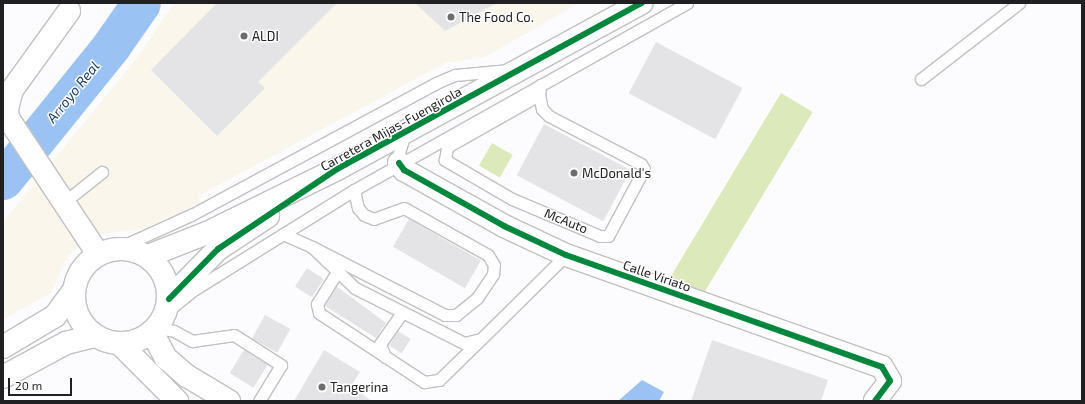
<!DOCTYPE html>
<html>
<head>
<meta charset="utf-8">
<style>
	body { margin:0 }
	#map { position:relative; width:1085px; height:404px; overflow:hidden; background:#fcfcfe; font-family:"Exo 2",sans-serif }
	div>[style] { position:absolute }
	.commercial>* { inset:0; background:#faf6eb }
	.green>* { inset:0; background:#dce9ba; transform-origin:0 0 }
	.water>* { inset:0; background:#9ac2f3 }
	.river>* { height:39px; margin:-19.5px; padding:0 19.5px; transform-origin:19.5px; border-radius:19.5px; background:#9ac2f3 }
	.building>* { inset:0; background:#e4e4e7; transform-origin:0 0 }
	.roads { filter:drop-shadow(1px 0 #c1c1c3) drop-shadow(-1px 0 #c1c1c3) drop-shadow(0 1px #c1c1c3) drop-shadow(0 -1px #c1c1c3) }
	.service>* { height:11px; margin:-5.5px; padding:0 5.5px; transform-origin:5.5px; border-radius:5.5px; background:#fff }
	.minor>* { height:22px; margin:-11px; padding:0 11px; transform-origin:11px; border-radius:11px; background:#fff }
	.minor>.ring { margin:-11px; padding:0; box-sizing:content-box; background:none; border:22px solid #fff; border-radius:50% }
	.cycleway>* { height:6px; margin:-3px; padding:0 3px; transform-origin:3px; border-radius:3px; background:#00873e }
	.dots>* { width:11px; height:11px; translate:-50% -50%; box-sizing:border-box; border:2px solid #fff; border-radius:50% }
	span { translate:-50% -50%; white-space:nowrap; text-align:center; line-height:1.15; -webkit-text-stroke:3px #fff; paint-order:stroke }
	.poi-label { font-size:13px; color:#202022 }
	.left { translate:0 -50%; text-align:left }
	.street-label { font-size:13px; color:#202022 }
	.water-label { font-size:14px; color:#173d69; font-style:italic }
	.frame { position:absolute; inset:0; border:4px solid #202022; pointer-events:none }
	.scale { position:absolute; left:8px; top:378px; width:64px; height:18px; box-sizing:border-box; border:2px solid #202022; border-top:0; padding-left:5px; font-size:12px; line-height:14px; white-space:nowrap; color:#202022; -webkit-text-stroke:3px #fff; paint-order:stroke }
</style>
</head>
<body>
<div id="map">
	<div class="commercial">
		<div style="clip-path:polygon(174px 3px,579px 3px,485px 57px,445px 63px,200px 195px,198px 204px,143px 229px,101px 234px,80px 245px,67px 257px,51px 293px,3px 319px,3px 222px,136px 59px)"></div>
	</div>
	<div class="green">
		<div style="left:781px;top:93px;width:37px;height:224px;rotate:31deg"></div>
		<div style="left:492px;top:143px;width:24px;height:26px;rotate:30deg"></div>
	</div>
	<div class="water">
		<div style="clip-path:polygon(642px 380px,664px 392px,659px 401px,618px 401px)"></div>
	</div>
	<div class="river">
		<div style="left:3px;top:180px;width:172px;rotate:-51.1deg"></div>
		<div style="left:111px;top:46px;width:52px;rotate:-55.1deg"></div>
	</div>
	<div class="building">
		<div style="clip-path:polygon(217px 3px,337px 3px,258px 82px,265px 88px,217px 136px,151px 70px)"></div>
		<div style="clip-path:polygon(415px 3px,497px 3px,445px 31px)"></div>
		<div style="left:656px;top:42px;width:98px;height:58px;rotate:28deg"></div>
		<div style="left:544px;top:124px;width:98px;height:58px;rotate:28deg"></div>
		<div style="left:409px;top:219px;width:83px;height:32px;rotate:30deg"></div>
		<div style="left:307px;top:268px;width:20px;height:22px;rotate:33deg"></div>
		<div style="clip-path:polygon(336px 286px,386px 323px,376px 338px,325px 306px)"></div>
		<div style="left:265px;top:315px;width:29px;height:27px;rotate:29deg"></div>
		<div style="left:398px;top:331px;width:15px;height:17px;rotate:32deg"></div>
		<div style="clip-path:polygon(712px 340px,828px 380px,821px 401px,691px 401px)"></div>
		<div style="left:244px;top:350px;width:28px;height:27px;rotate:32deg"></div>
		<div style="clip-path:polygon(324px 350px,360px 372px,351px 386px,372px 401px,294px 401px)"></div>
	</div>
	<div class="roads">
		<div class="service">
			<div style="left:921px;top:79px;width:124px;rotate:-37.8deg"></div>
			<div style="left:539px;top:95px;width:14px;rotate:78deg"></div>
			<div style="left:542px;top:109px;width:10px;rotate:45deg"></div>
			<div style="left:549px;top:116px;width:104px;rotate:27.6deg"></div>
			<div style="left:641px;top:164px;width:6px;rotate:59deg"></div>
			<div style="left:644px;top:169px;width:76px;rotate:118.2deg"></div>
			<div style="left:608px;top:236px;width:8px;rotate:180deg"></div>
			<div style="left:600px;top:236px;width:95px;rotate:-157.2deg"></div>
			<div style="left:512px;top:199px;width:78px;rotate:-149.8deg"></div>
			<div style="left:445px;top:160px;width:13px;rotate:-81deg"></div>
			<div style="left:447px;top:147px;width:106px;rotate:-29.5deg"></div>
			<div style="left:539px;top:95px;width:10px;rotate:-84deg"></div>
			<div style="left:399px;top:163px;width:7px;rotate:-98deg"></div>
			<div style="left:398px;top:156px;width:24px;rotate:-73deg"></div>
			<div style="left:63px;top:203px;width:50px;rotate:-38.5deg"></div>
			<div style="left:283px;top:234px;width:32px;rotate:24deg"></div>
			<div style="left:312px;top:247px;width:59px;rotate:43.6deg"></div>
			<div style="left:355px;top:288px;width:122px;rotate:26.8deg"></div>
			<div style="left:464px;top:343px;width:17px;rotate:-13deg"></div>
			<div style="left:481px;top:339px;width:120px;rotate:-44.7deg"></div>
			<div style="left:312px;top:247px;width:149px;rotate:27.1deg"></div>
			<div style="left:445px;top:315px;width:11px"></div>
			<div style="left:456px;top:315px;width:27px;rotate:-39deg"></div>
			<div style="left:477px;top:298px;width:29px;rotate:-56deg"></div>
			<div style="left:493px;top:274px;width:9px;rotate:-84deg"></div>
			<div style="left:494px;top:265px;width:12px;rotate:-121deg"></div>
			<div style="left:488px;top:255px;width:96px;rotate:-150.8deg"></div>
			<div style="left:404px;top:208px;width:32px;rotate:160deg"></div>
			<div style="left:374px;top:219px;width:11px;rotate:-158deg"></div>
			<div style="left:364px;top:215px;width:9px;rotate:-131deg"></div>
			<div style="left:358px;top:208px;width:18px;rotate:-103deg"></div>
			<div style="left:118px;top:248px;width:82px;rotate:-24.4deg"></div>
			<div style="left:193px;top:214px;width:276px;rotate:-28.3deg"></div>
			<div style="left:436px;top:83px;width:21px;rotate:-23deg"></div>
			<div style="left:455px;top:75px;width:54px;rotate:-5.3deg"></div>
			<div style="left:337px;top:272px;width:38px;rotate:122deg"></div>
			<div style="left:317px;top:304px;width:9px;rotate:77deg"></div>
			<div style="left:319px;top:313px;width:126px;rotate:33.3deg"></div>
			<div style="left:424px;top:382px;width:15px;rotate:-8deg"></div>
			<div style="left:439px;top:380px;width:56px;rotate:-44.3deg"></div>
			<div style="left:165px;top:313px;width:38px;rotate:-39deg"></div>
			<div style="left:195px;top:289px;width:187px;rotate:-31.9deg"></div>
			<div style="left:354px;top:190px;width:382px;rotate:-29.3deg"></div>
			<div style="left:157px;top:328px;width:17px;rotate:10deg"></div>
			<div style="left:174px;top:331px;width:21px;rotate:29deg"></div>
			<div style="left:192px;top:341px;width:42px;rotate:-8.1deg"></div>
			<div style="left:234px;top:335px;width:56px;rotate:32.6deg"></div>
			<div style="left:281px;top:365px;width:42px;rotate:121.4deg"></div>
			<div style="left:385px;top:357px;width:14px;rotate:-111deg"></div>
			<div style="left:380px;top:344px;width:39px;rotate:-55deg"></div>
		</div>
		<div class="minor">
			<div style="left:69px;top:11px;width:97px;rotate:125.8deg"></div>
			<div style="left:12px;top:90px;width:20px;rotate:105deg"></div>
			<div style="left:7px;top:109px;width:9px;rotate:84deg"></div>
			<div style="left:8px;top:118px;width:163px;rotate:56.5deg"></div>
			<div style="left:399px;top:163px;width:9px;rotate:54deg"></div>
			<div style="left:404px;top:170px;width:115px;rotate:29.2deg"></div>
			<div style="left:504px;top:226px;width:68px;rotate:25.1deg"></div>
			<div style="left:566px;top:255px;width:335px;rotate:19.5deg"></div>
			<div style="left:882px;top:367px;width:16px;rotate:60deg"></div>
			<div style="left:890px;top:381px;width:25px;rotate:127deg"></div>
			<div class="ring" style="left:74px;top:249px;width:72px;height:72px"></div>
			<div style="left:148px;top:256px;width:63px;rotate:-21.3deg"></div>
			<div style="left:207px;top:233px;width:145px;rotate:-26.2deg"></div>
			<div style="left:337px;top:169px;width:347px;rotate:-28.6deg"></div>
			<div style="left:169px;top:299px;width:70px;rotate:-45.6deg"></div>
			<div style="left:218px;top:249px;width:60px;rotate:-33.4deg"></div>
			<div style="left:152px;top:332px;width:30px;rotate:62deg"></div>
			<div style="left:166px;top:358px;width:28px;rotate:41deg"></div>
			<div style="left:187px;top:376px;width:49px;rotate:30.8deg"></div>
			<div style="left:120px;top:344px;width:81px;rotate:45deg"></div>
			<div style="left:3px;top:347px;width:61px;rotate:-30.8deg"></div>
			<div style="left:55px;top:316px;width:31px;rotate:-54deg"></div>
			<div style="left:3px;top:377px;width:72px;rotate:-28.4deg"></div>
			<div style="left:66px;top:343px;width:30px;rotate:-14deg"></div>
		</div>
	</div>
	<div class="cycleway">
		<div style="left:399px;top:163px;width:9px;rotate:54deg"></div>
		<div style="left:404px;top:170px;width:115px;rotate:29.2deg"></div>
		<div style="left:504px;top:226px;width:68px;rotate:25.1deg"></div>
		<div style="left:566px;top:255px;width:335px;rotate:19.5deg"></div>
		<div style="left:882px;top:367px;width:16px;rotate:60deg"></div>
		<div style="left:890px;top:381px;width:25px;rotate:127deg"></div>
		<div style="left:169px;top:299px;width:70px;rotate:-45.6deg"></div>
		<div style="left:218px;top:249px;width:143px;rotate:-33.9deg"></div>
		<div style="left:337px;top:169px;width:347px;rotate:-28.6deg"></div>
	</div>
	<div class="dots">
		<div style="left:451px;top:17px;background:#6d6d6f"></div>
		<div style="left:244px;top:36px;background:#6d6d6f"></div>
		<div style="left:574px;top:173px;background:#6d6d6f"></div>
		<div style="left:322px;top:387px;background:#6d6d6f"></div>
	</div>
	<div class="poi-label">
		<span class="left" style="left:459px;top:17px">The Food Co.</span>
		<span class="left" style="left:252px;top:36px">ALDI</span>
		<span class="left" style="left:582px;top:173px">McDonald's</span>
		<span class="left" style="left:330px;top:387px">Tangerina</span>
	</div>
	<div class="street-label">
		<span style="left:391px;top:129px;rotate:-29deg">Carretera Mijas-Fuengirola</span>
		<span style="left:566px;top:221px;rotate:22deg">McAuto</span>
		<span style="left:657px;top:276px;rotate:19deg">Calle Viriato</span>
	</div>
	<div class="water-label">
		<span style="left:73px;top:92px;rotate:-51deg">Arroyo Real</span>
	</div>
	<div class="frame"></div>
	<div class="scale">20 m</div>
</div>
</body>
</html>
